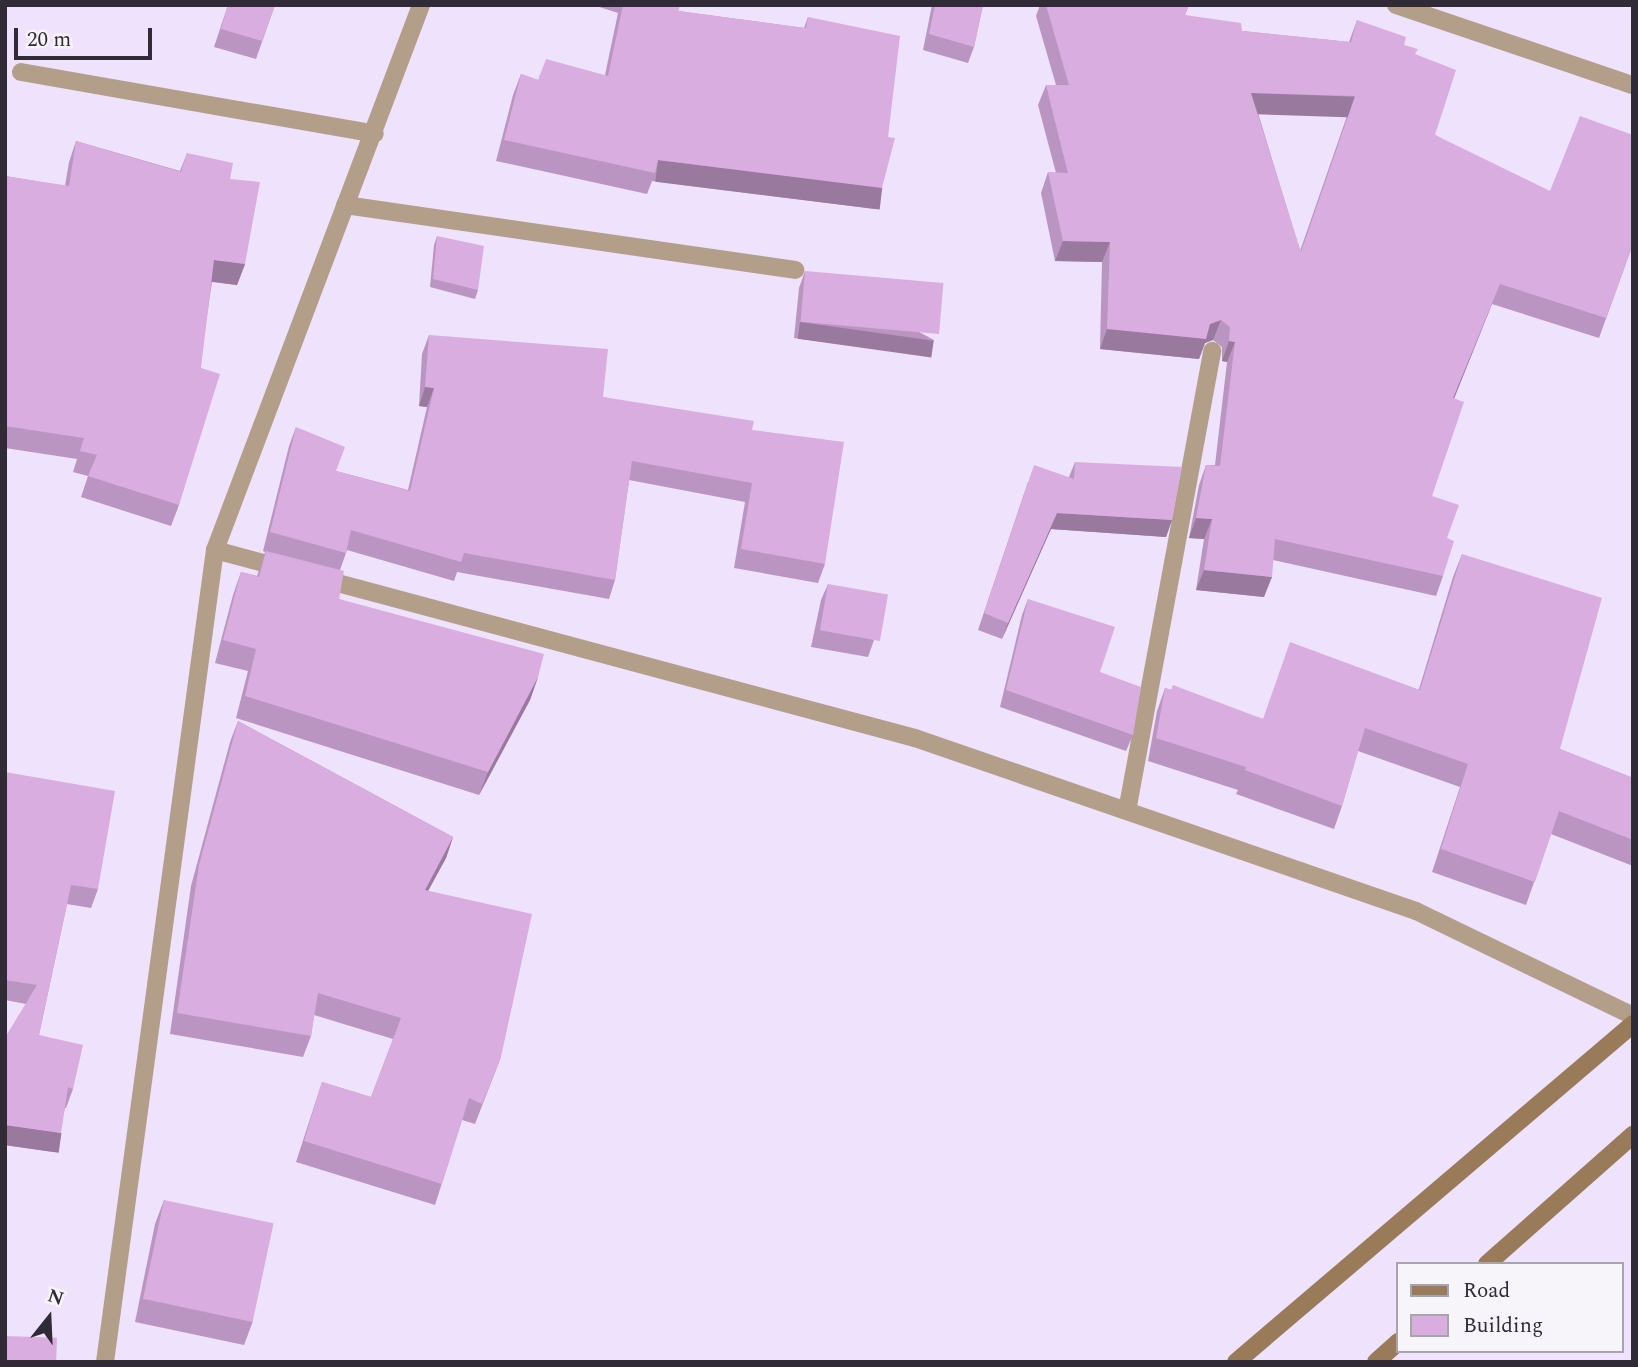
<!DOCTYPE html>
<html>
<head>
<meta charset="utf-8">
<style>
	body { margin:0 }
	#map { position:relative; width:1638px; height:1367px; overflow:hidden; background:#eee2fc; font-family:Spectral,serif }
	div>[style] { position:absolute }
	.minor>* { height:18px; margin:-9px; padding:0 9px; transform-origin:9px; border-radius:9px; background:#b39f89 }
	.secondary>* { height:18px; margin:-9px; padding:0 9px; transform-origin:9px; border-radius:9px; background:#997b5a }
	.wall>* { inset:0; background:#bb95c2 }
	.shaded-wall>* { inset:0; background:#99799e; transform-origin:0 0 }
	.building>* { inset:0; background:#daade1; transform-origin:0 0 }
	span { translate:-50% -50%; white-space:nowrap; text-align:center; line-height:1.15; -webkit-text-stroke:6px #f7f4fa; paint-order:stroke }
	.frame { position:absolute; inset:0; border:7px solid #312b38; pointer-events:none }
	.legend { position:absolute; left:1396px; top:1262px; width:228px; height:91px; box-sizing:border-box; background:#f7f4fa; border:2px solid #a8a4ac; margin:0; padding:9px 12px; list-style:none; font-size:21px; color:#312b38 }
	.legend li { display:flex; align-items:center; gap:14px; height:35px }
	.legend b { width:35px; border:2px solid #a8a4ac }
	.north { position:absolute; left:14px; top:1283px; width:70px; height:70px; -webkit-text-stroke:5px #f7f4fa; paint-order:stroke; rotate:18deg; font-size:19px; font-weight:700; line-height:28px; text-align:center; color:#312b38 }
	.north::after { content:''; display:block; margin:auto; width:24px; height:32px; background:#312b38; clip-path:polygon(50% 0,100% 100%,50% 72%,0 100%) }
	.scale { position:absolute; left:14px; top:28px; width:138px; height:32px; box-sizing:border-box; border:4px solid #312b38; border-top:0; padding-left:9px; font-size:21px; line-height:24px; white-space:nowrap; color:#312b38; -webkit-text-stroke:5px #f7f4fa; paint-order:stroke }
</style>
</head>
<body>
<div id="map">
	<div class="minor">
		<div style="left:1396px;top:5px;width:250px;rotate:18.7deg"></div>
		<div style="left:21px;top:72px;width:359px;rotate:9.9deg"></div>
		<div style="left:345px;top:205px;width:455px;rotate:8.2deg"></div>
		<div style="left:215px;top:550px;width:69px;rotate:15deg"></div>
		<div style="left:319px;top:578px;width:617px;rotate:15.03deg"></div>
		<div style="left:915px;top:738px;width:530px;rotate:19.05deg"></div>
		<div style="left:1416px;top:911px;width:241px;rotate:25.8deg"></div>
		<div style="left:1127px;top:811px;width:468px;rotate:-79.5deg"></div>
		<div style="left:105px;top:1362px;width:819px;rotate:-82.29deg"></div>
		<div style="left:215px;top:550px;width:583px;rotate:-69.29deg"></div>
	</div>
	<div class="secondary">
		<div style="left:1487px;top:1264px;width:195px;rotate:-41.5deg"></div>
		<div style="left:1236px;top:1362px;width:521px;rotate:-40.41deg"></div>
		<div style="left:1376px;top:1362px;width:30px;rotate:-42deg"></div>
	</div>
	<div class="wall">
		<div style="clip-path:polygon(228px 5px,275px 5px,256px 59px,214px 47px)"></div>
		<div style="clip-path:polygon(593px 5px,680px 5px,678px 11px,804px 28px,808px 17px,882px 188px,875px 209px,652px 181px,647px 194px,496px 161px,513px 95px,521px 74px,538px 80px,605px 75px,618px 13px)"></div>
		<div style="clip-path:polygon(932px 5px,983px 5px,974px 47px,968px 63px,923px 50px)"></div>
		<div style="clip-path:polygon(evenodd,1040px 5px,1189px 5px,1185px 15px,1242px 31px,1349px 42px,1357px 20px,1404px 45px,1416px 55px,1435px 135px,1633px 244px,1599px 338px,1492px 304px,1454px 399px,1432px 496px,1447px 538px,1443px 576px,1436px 596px,1273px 560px,1264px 597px,1196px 590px,1204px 539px,1189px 538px,1199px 485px,1206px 465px,1215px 465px,1227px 362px,1222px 361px,1222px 347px,1213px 340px,1205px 343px,1199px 359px,1100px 349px,1102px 262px,1055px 261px,1041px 193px,1048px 172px,1056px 173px,1038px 105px,1046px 85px,1056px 85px,1036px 16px,1040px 5px,1258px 113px,1347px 116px,1300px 251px,1258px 113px)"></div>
		<div style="clip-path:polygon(76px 141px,180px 171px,187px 153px,230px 179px,245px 264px,237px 285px,212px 282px,179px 505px,171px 526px,81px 497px,88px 476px,73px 472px,77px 459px,5px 448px,5px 176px,65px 186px,69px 162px)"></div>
		<div style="clip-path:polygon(437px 236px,478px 290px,475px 299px,430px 287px,434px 245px)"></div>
		<div style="clip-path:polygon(805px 271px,934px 340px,928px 356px,794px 338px,799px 288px)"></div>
		<div style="clip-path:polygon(429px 335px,603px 397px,752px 430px,825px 564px,818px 583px,734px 568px,745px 502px,629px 480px,615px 580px,609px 599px,457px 572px,454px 581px,347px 550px,340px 570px,339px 599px,538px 677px,530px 700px,479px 795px,236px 718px,248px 671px,215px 663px,233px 595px,241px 572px,257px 576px,265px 552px,263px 551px,289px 446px,296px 427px,336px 471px,408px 490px,427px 407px,419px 406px,422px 354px)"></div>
		<div style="clip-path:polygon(1075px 462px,1172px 520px,1166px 537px,1051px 529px,1002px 639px,978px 630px,1028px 482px,1069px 477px)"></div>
		<div style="clip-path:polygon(1462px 554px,1560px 749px,1633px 778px,1633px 866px,1551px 834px,1526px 905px,1432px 872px,1460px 787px,1358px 751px,1342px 806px,1334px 829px,1236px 794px,1238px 790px,1148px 761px,1157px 711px,1165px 688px,1263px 719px,1419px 689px,1453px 577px)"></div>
		<div style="clip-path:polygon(828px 584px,874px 640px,868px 657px,811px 647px,821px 600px)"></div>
		<div style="clip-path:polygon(1028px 599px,1100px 672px,1133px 735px,1126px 751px,1000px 707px,1022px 615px)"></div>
		<div style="clip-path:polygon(238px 721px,453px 837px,446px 858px,428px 891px,501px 1057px,475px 1124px,462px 1120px,435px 1205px,296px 1162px,322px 1082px,371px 1097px,393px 1039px,314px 1015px,311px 1036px,303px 1057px,170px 1034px,191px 886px,230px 742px)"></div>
		<div style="clip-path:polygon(5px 772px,98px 889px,91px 908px,67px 904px,39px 1035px,73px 1089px,66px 1108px,65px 1108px,54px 1152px,5px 1145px,5px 1038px,26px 1004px,5px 1000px)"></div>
		<div style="clip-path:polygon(164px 1200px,253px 1321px,244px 1345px,135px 1322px,155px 1224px)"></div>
	</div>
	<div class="shaded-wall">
		<div style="left:1251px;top:93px;width:104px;height:21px;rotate:2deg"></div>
		<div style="left:658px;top:160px;width:226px;height:22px;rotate:7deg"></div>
		<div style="clip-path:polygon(1063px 241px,1110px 242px,1102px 262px,1055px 261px)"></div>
		<div style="clip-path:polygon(214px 260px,245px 264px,237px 285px,207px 281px)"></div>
		<div style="clip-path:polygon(1500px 284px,1492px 304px,1446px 418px,1453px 398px)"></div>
		<div style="clip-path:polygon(1221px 320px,1213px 340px,1205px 343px,1199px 359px,1100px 349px,1107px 329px,1210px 324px)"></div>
		<div style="left:800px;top:322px;width:135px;height:17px;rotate:8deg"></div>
		<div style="clip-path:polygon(1229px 341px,1235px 342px,1227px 362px,1222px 361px)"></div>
		<div style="clip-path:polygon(425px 387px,434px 388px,427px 407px,419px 406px)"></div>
		<div style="clip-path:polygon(1057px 513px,1172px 520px,1166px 537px,1051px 529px,1002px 639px,1008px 623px)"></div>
		<div style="clip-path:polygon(1196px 518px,1212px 519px,1204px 539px,1189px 538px)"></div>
		<div style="clip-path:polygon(1204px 570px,1272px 577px,1264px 597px,1196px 590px)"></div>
		<div style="clip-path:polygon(538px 677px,530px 700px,479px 795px,488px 772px)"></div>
		<div style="clip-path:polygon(453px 837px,446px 858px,417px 911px,425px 890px)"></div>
		<div style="left:5px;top:1125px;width:57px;height:20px;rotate:8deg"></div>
	</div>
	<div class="building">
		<div style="clip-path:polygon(228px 5px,275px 5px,262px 41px,221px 29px)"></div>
		<div style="clip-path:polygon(623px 5px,680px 5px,678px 11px,806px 28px,808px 17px,900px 36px,888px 137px,895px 138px,882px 188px,658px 160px,655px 173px,504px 140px,521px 74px,538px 80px,546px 59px,608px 76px)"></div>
		<div style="clip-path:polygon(935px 5px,983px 5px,974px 47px,929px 34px)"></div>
		<div style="clip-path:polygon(evenodd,1046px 5px,1189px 5px,1185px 15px,1241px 23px,1242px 31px,1351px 42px,1357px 20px,1406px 37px,1404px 45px,1418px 49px,1415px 54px,1456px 70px,1435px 135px,1550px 191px,1580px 116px,1633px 135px,1633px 244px,1606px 318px,1500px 284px,1453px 398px,1464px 402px,1432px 496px,1459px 505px,1447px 538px,1454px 541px,1443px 576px,1275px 539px,1272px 577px,1204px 570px,1212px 519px,1196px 518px,1206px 465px,1220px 466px,1235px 342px,1229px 341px,1230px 327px,1221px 320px,1210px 324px,1206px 339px,1107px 329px,1110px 242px,1063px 241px,1048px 172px,1068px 173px,1046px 85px,1069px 85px,1046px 5px,1251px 93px,1355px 96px,1301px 252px,1251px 93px)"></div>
		<div style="clip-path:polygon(76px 141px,181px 172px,187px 153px,233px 163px,230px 179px,260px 182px,245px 264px,214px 260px,201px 368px,220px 374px,179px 505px,88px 476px,97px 455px,80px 451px,84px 438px,5px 426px,5px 176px,69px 186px)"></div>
		<div style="clip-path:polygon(437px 236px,484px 246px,478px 290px,433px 279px)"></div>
		<div style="left:805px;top:271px;width:139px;height:51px;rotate:5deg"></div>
		<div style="clip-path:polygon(429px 335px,608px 349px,603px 397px,754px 421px,752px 430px,844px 442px,825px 564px,741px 549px,752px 483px,632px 461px,615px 580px,464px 553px,461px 562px,351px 530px,346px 553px,270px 532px,296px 427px,345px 447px,336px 471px,410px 491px,434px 388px,425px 387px)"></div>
		<div style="clip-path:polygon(1075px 462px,1182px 467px,1172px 520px,1057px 513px,1008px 623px,984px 613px,1034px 465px,1074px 479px)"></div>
		<div style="clip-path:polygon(266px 551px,344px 571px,339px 599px,544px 654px,538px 677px,488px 772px,245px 696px,256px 649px,223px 640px,241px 572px,259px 577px)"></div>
		<div style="clip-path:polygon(1462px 554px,1602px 598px,1560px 749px,1633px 778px,1633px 840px,1559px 811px,1535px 882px,1441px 849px,1468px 764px,1365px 728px,1342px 806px,1245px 770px,1246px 767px,1156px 738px,1165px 688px,1171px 690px,1173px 685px,1263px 719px,1290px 642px,1420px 690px)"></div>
		<div style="left:828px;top:584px;width:61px;height:47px;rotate:10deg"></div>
		<div style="clip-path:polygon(1028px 599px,1115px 627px,1100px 672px,1141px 687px,1133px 735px,1006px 690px)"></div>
		<div style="clip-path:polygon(238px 721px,453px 837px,425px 890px,532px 914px,501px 1057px,482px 1104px,469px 1098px,442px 1184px,304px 1141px,322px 1082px,371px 1097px,401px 1018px,318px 993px,311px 1036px,177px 1013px,199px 865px)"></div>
		<div style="clip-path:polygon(5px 772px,115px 791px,98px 889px,71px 885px,39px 1035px,83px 1045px,73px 1089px,68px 1087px,61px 1133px,5px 1125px,5px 1038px,37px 985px,5px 980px)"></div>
		<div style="left:164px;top:1200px;width:112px;height:101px;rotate:12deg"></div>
		<div style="left:5px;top:1336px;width:52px;height:26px;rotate:2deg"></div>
	</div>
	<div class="frame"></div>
	<ul class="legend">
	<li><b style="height:9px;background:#997b5a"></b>Road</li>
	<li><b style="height:19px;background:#daade1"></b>Building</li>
	</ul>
	<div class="north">N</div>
	<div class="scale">20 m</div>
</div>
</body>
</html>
